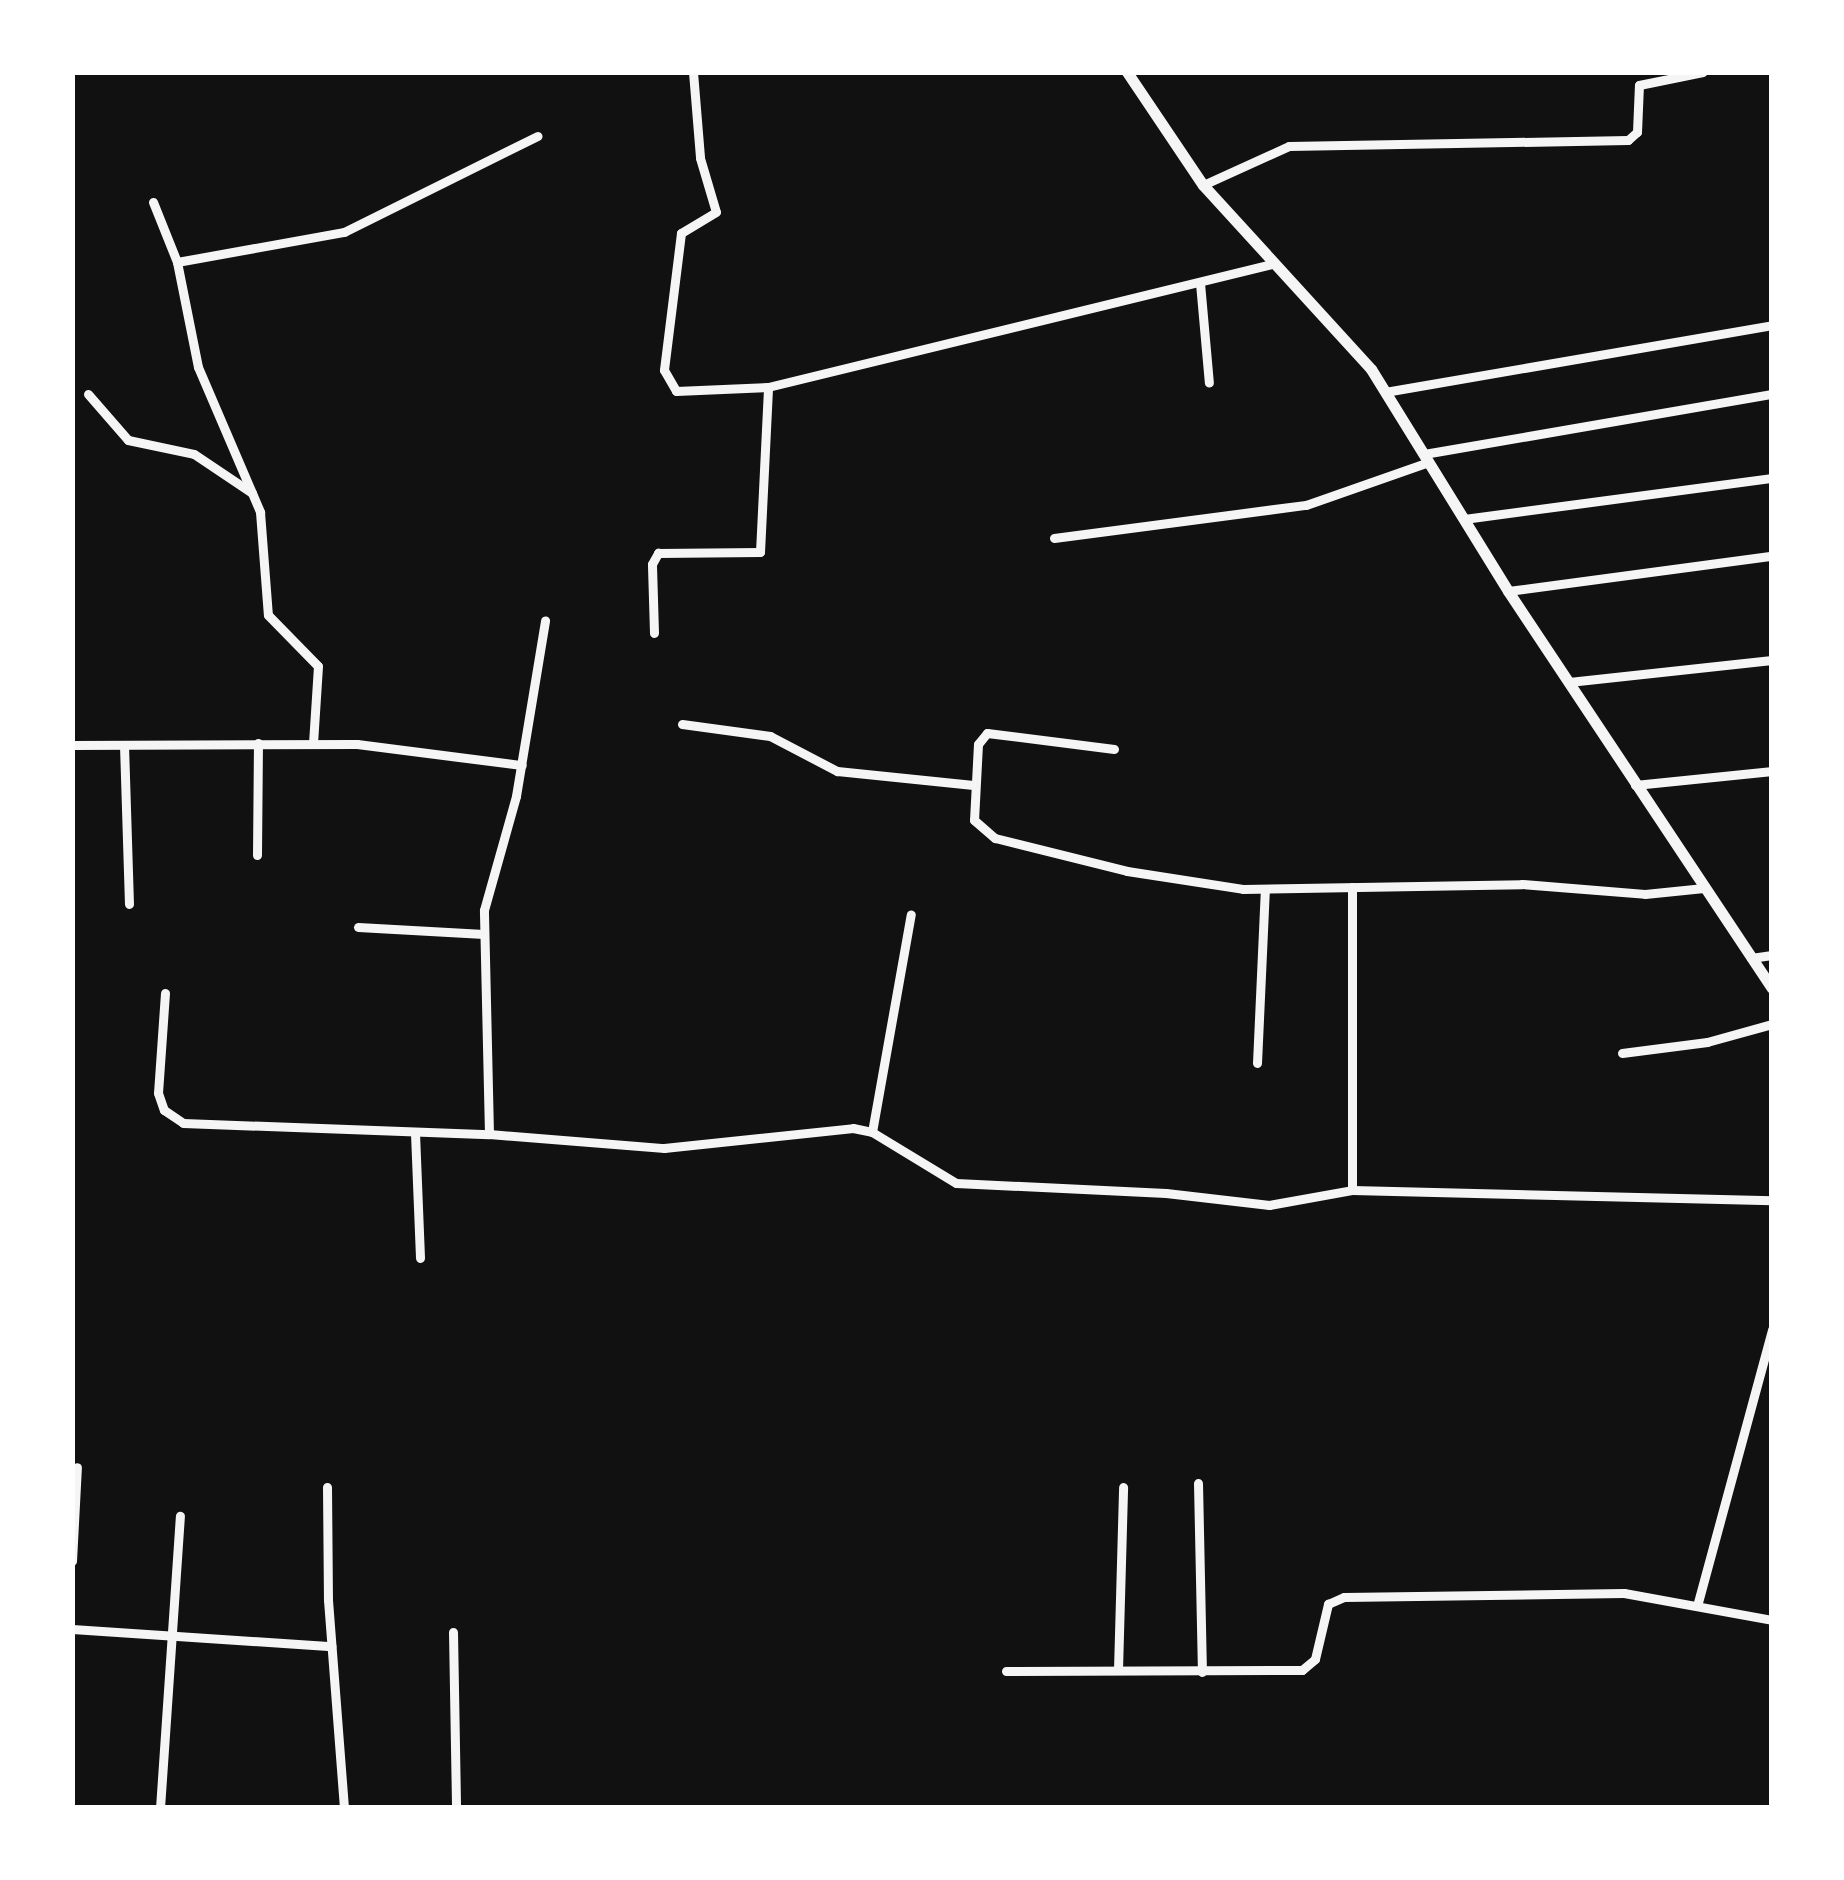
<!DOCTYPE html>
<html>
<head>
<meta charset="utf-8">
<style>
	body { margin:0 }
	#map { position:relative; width:1844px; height:1880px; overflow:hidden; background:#111; font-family:Inter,sans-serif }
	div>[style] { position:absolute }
	.minor>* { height:9px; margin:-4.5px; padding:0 4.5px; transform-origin:4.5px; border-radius:4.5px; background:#f5f5f5 }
	.tertiary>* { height:11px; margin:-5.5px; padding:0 5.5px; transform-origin:5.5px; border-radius:5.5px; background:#f5f5f5 }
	span { translate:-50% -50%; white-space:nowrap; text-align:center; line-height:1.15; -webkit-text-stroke:8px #fff; paint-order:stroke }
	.frame { position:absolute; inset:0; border:75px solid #fff; pointer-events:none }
</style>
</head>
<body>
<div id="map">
	<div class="minor">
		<div style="left:693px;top:72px;width:86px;rotate:85.3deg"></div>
		<div style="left:700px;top:158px;width:56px;rotate:73.5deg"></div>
		<div style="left:716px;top:212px;width:41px;rotate:149deg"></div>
		<div style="left:681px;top:233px;width:138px;rotate:97.1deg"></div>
		<div style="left:664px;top:370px;width:24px;rotate:60deg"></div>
		<div style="left:676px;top:391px;width:92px;rotate:-2.5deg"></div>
		<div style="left:768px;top:387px;width:519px;rotate:-13.71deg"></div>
		<div style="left:1203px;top:185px;width:94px;rotate:-24.4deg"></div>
		<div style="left:1289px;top:146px;width:339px;rotate:-1deg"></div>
		<div style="left:1628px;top:140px;width:12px;rotate:-42deg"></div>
		<div style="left:1637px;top:132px;width:47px;rotate:-87.6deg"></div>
		<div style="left:1639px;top:85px;width:65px;rotate:-11.5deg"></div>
		<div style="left:153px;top:202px;width:65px;rotate:68.2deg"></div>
		<div style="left:177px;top:262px;width:107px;rotate:78.7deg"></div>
		<div style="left:198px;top:367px;width:158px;rotate:66.8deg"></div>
		<div style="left:260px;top:512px;width:103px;rotate:85.6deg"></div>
		<div style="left:268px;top:615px;width:71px;rotate:45.6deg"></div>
		<div style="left:318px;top:666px;width:77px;rotate:93.7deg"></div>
		<div style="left:177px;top:262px;width:170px;rotate:-10.2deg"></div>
		<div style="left:344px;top:232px;width:216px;rotate:-26.4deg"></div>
		<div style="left:1200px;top:283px;width:100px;rotate:84.9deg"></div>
		<div style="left:1385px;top:392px;width:393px;rotate:-9.8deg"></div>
		<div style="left:88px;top:394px;width:61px;rotate:49deg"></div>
		<div style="left:128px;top:440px;width:67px;rotate:12deg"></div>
		<div style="left:194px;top:454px;width:70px;rotate:33.9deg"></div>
		<div style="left:1424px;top:454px;width:353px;rotate:-9.8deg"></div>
		<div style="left:1464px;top:519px;width:311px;rotate:-7.6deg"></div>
		<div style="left:1054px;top:538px;width:254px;rotate:-7.5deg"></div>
		<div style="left:1306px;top:505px;width:130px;rotate:-19.3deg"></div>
		<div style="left:1508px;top:591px;width:266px;rotate:-7.6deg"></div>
		<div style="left:654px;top:633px;width:69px;rotate:-91.7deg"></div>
		<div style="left:652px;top:564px;width:13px;rotate:-61deg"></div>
		<div style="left:658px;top:553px;width:102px;rotate:-0.6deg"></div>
		<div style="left:760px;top:552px;width:165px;rotate:-87.2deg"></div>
		<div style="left:1569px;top:682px;width:204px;rotate:-6.2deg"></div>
		<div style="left:682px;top:724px;width:89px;rotate:7.8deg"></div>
		<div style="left:770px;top:736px;width:76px;rotate:27.6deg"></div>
		<div style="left:837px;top:771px;width:137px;rotate:5.9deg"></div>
		<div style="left:72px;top:745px;width:285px;rotate:-0.2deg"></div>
		<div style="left:357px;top:744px;width:166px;rotate:7.3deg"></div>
		<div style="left:124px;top:745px;width:159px;rotate:88.2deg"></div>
		<div style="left:1114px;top:749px;width:128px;rotate:-172.8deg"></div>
		<div style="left:987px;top:733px;width:14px;rotate:129deg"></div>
		<div style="left:978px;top:744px;width:76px;rotate:93deg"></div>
		<div style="left:974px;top:820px;width:28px;rotate:41deg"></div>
		<div style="left:995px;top:838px;width:136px;rotate:14deg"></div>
		<div style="left:1127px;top:871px;width:117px;rotate:8.8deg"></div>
		<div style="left:1243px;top:889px;width:279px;rotate:-1deg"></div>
		<div style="left:1522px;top:884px;width:123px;rotate:4.6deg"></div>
		<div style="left:1645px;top:894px;width:59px;rotate:-5.8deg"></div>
		<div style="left:1635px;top:785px;width:138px;rotate:-5.8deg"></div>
		<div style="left:257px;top:855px;width:112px;rotate:-89.5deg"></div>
		<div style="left:1352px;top:887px;width:303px;rotate:90deg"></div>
		<div style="left:358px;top:927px;width:126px;rotate:3.2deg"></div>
		<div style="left:1751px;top:958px;width:21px;rotate:-8deg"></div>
		<div style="left:165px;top:993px;width:100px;rotate:94deg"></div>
		<div style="left:158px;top:1093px;width:18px;rotate:71deg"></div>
		<div style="left:164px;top:1110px;width:23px;rotate:34deg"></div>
		<div style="left:183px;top:1123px;width:306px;rotate:2.1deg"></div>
		<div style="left:489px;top:1134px;width:176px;rotate:4.6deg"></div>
		<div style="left:664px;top:1148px;width:190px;rotate:-6deg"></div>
		<div style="left:853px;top:1128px;width:19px;rotate:12deg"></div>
		<div style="left:872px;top:1132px;width:98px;rotate:31.3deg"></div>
		<div style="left:956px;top:1183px;width:210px;rotate:2.7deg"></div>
		<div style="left:1166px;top:1193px;width:104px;rotate:6.6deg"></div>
		<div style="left:1269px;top:1205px;width:84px;rotate:-10.2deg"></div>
		<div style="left:1352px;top:1190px;width:420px;rotate:1.4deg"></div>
		<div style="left:1622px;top:1053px;width:86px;rotate:-7.4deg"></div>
		<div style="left:1707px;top:1042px;width:67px;rotate:-15.5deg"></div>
		<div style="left:1257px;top:1063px;width:173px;rotate:-87.4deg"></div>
		<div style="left:872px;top:1132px;width:221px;rotate:-79.9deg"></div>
		<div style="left:415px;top:1133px;width:125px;rotate:87.7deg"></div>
		<div style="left:489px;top:1134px;width:224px;rotate:-91.3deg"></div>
		<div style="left:484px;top:910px;width:118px;rotate:-74.3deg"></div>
		<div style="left:516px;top:796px;width:178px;rotate:-80.6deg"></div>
		<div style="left:1198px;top:1483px;width:189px;rotate:88.8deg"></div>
		<div style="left:327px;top:1487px;width:113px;rotate:89.5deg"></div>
		<div style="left:328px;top:1600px;width:209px;rotate:85.6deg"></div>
		<div style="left:72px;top:1561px;width:94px;rotate:-87deg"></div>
		<div style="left:1697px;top:1606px;width:287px;rotate:-74.8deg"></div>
		<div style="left:72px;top:1629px;width:260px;rotate:3.8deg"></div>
		<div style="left:453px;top:1632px;width:176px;rotate:89deg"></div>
		<div style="left:1118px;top:1670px;width:183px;rotate:-88.4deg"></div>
		<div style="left:1006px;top:1671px;width:296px;rotate:-0.2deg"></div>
		<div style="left:1302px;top:1670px;width:17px;rotate:-40deg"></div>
		<div style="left:1315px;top:1659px;width:57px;rotate:-76.7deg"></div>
		<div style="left:1328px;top:1604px;width:17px;rotate:-24deg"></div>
		<div style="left:1344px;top:1597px;width:280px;rotate:-0.8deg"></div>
		<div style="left:1624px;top:1593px;width:150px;rotate:10.3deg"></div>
		<div style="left:160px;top:1808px;width:293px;rotate:-86.1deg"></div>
	</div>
	<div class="tertiary">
		<div style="left:1127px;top:72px;width:136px;rotate:56.1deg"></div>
		<div style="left:1203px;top:185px;width:249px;rotate:47.6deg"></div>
		<div style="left:1371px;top:369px;width:261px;rotate:58.3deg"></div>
		<div style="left:1508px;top:591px;width:477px;rotate:56.4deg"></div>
	</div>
	<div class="frame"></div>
</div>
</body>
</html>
